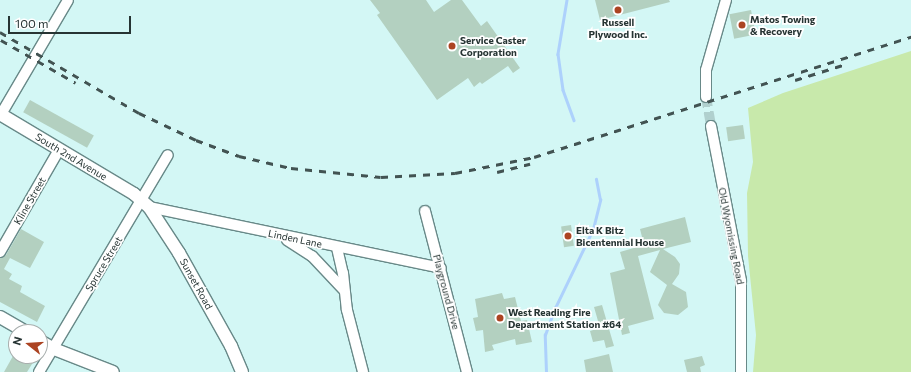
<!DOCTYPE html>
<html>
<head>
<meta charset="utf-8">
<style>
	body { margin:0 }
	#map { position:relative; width:911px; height:372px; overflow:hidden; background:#d3f7f5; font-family:Commissioner,sans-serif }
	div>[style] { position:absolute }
	.green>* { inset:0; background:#c8e9ab }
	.stream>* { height:2.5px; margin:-1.25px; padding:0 1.25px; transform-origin:1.25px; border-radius:1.25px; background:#add1fc }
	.building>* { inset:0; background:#b3d0c0; transform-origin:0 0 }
	.minor-tunnel>* { height:10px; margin-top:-5px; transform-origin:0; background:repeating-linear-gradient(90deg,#b0d0ce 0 10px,transparent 0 15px) }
	.roads { filter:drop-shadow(1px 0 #688988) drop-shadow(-1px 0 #688988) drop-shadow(0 1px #688988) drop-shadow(0 -1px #688988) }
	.minor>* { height:10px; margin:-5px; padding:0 5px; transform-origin:5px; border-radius:5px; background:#fff }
	.tertiary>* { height:12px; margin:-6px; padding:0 6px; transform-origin:6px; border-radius:6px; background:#fff }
	.rail>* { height:2.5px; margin-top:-1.25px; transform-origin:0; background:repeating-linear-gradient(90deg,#425352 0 7px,transparent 0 14px) }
	.dots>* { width:11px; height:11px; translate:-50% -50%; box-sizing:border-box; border:2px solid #fff; border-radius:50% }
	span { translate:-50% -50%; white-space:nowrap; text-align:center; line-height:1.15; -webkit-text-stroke:3.5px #fff; paint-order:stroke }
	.poi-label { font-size:10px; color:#263433; font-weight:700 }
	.left { translate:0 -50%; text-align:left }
	.street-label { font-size:10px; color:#263433 }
	.north { position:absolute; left:8px; top:324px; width:40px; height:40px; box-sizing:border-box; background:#fff; border:1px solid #a8aead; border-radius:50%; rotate:287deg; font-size:11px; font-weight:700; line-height:16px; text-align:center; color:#263433 }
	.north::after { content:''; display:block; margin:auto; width:14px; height:18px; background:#ac4422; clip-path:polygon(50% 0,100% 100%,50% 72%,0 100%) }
	.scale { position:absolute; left:8px; top:16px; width:123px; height:18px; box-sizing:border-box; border:2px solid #263433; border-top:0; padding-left:5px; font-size:12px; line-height:14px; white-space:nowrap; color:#263433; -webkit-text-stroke:3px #fff; paint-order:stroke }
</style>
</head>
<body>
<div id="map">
	<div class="green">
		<div style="clip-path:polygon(911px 51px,911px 372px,753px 372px,756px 335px,748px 256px,747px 193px,753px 162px,748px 108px,783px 93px)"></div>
	</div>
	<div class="stream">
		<div style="left:567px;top:0;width:55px;rotate:99.5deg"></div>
		<div style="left:558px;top:54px;width:36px;rotate:82deg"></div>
		<div style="left:563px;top:90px;width:32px;rotate:70deg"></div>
		<div style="left:546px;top:372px;width:37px;rotate:-92deg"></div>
		<div style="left:545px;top:335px;width:29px;rotate:-70deg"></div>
		<div style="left:555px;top:308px;width:88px;rotate:-64.3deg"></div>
		<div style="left:593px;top:229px;width:30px;rotate:-76deg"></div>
		<div style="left:600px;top:200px;width:21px;rotate:-101deg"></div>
	</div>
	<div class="building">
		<div style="clip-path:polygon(370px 0,426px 0,434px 12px,451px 0,462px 0,481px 26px,487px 21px,520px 68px,513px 73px,508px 66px,482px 84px,480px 82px,474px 87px,468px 78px,437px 100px,377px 15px,380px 13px)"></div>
		<div style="clip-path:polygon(595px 0,669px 0,670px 2px,600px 20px)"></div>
		<div style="left:751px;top:10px;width:25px;height:22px;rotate:79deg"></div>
		<div style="left:30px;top:100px;width:73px;height:14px;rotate:29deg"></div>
		<div style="left:743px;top:125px;width:14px;height:17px;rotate:82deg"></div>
		<div style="clip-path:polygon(685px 217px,691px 242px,663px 249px,675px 257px,680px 264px,679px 274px,672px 284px,686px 292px,688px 307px,678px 315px,664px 313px,658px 305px,667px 285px,650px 272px,660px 250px,638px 256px,654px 319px,628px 326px,630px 333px,622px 335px,610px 273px,625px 269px,620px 252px,644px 245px,640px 229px)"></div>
		<div style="left:571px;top:225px;width:21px;height:10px;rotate:82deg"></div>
		<div style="clip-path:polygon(21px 229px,44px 242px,30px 268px,10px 258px,4px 269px,12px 274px,9px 279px,22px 286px,20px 292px,45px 306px,37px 322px,0 302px,0 258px,6px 255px)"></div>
		<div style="clip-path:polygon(502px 293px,504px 299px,515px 297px,521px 321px,527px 320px,532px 342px,516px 345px,515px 339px,492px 345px,494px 350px,485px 352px,483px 330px,476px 331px,473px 318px,478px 317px,475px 299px)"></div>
		<div style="clip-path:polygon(602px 305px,614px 346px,606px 348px,604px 340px,593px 342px,590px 331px,600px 328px,594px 307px)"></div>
		<div style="clip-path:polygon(609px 354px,613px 372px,586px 372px,584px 360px)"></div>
		<div style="clip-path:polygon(13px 356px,37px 356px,27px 372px,4px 372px)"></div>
		<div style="clip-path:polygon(702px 356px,705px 365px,700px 367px,701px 372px,687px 372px,684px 360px)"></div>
	</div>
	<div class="minor-tunnel">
		<div style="left:706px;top:97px;width:29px;rotate:80deg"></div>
	</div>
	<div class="roads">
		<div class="minor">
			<div style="left:706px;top:97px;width:27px;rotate:-90deg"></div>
			<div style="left:706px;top:70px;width:73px;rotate:-74.1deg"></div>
			<div style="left:0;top:116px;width:134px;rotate:-59.6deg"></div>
			<div style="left:711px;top:126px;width:158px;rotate:79deg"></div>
			<div style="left:741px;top:281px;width:91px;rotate:90deg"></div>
			<div style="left:149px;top:207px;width:298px;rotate:11.8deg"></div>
			<div style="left:425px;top:211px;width:166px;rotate:75.4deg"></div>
			<div style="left:287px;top:240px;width:30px;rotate:33deg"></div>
			<div style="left:312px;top:256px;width:47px;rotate:46.7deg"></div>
			<div style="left:337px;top:248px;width:26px;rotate:77deg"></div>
			<div style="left:343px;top:273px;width:37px;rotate:84deg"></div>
			<div style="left:347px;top:310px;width:64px;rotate:75.5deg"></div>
			<div style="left:0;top:252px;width:118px;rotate:-60deg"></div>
			<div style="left:39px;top:372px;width:252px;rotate:-59.3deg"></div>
		</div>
		<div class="tertiary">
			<div style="left:0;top:114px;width:156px;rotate:30.8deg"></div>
			<div style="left:134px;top:194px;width:20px;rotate:41deg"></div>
			<div style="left:149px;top:207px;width:55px;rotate:56.9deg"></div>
			<div style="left:179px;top:253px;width:107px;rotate:60.8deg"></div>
			<div style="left:231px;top:346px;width:28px;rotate:67deg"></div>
			<div style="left:0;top:317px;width:30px;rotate:30deg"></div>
			<div style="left:40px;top:341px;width:16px;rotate:30deg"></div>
			<div style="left:54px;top:349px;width:63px;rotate:21.3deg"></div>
		</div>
	</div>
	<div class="rail">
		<div style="left:0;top:32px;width:161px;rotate:30.2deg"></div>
		<div style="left:139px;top:113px;width:63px;rotate:25.3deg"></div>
		<div style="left:196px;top:140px;width:46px;rotate:20.4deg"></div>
		<div style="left:239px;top:156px;width:53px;rotate:13deg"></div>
		<div style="left:291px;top:168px;width:90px;rotate:5.7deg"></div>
		<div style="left:381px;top:177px;width:74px;rotate:-3.1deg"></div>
		<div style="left:455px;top:173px;width:81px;rotate:-11.4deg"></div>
		<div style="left:534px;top:157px;width:396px;rotate:-17.7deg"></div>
		<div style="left:1px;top:40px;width:86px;rotate:29.8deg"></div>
		<div style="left:795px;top:80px;width:50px;rotate:-17.4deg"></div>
		<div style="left:497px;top:172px;width:34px;rotate:-14deg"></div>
	</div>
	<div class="dots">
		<div style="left:618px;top:10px;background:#ac4422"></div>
		<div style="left:742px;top:25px;background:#ac4422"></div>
		<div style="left:452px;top:46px;background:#ac4422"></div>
		<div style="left:568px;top:236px;background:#ac4422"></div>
		<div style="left:500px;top:318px;background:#ac4422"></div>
	</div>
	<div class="poi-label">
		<span class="left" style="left:750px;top:25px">Matos Towing<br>&amp; Recovery</span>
		<span style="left:618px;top:28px">Russell<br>Plywood Inc.</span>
		<span class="left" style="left:460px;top:46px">Service Caster<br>Corporation</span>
		<span class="left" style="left:576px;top:236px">Elta K Bitz<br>Bicentennial House</span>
		<span class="left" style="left:508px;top:318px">West Reading Fire<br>Department Station #64</span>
	</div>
	<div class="street-label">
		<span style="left:71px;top:157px;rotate:31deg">South 2nd Avenue</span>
		<span style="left:30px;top:201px;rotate:-60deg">Kline Street</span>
		<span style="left:731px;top:236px;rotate:79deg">Old Wyomissing Road</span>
		<span style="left:295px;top:239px;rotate:12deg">Linden Lane</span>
		<span style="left:104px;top:264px;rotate:-59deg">Spruce Street</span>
		<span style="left:196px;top:284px;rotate:61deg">Sunset Road</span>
		<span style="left:446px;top:292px;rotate:75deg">Playground Drive</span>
	</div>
	<div class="north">N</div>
	<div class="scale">100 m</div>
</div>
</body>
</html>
